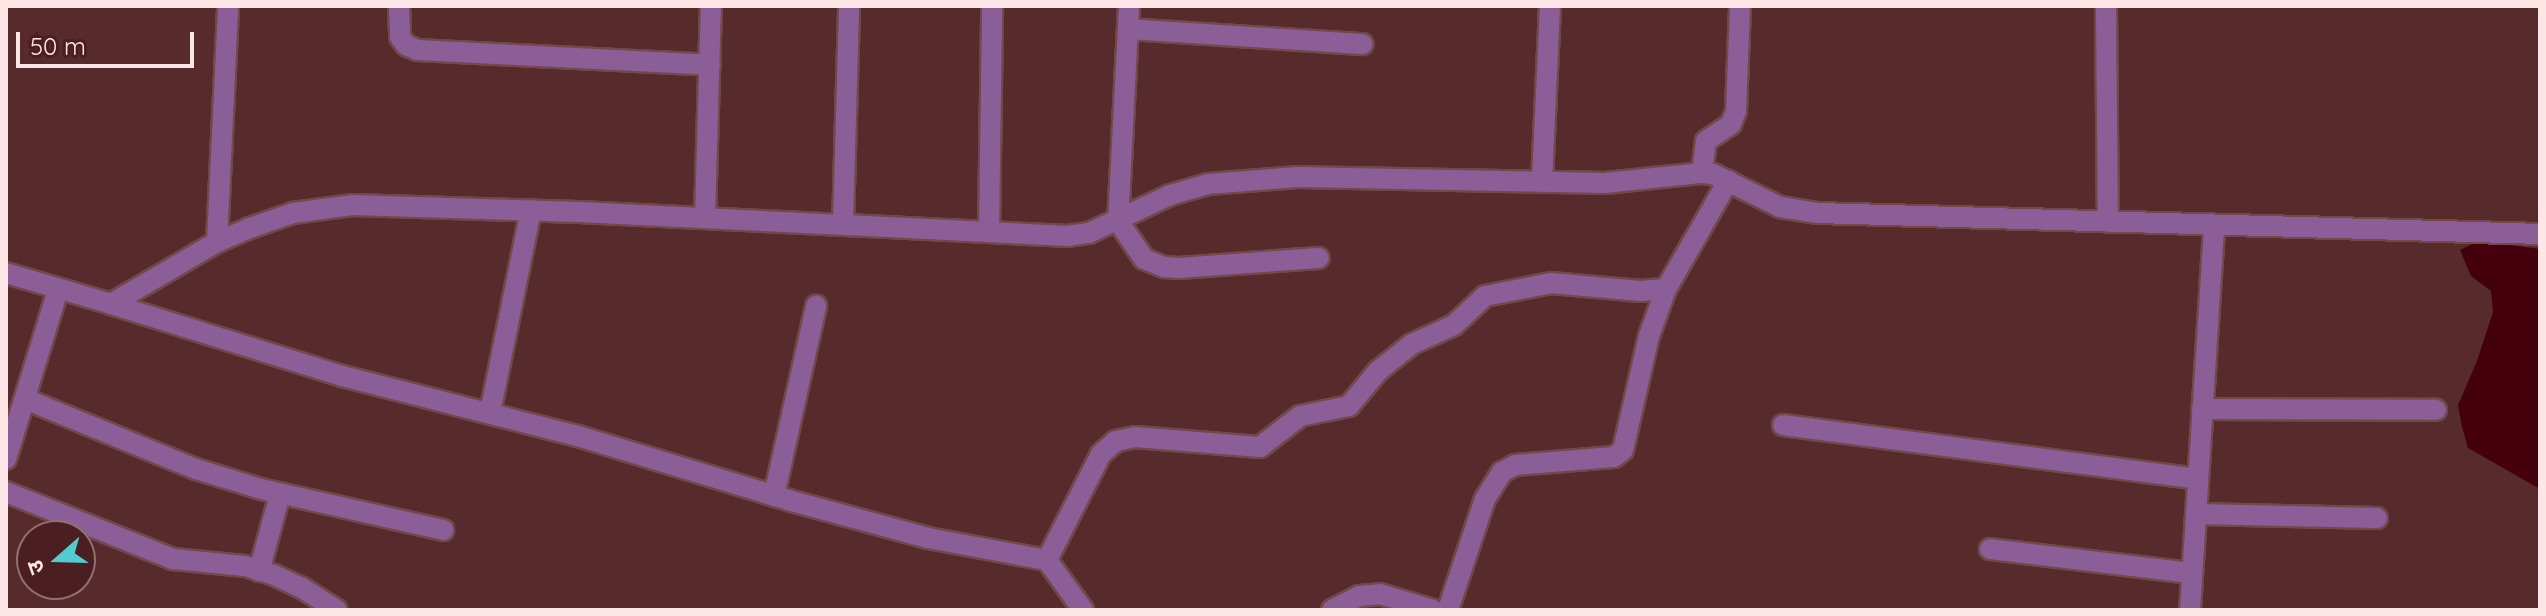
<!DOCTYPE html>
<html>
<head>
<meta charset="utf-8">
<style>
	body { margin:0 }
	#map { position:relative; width:2546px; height:616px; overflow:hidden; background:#572a2c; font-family:Quicksand,"Noto Sans Devanagari",sans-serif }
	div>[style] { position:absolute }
	.water>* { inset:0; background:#44000c }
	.roads { filter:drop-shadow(2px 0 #72484a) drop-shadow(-2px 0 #72484a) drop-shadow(0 2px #72484a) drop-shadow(0 -2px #72484a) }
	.street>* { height:20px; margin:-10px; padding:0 10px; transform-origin:10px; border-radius:10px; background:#8b5e98 }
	span { translate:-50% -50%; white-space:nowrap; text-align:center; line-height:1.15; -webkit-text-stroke:6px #4b1f22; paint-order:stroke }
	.frame { position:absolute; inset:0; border:8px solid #fee6e6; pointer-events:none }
	.north { position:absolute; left:16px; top:520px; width:80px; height:80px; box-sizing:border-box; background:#4b1f22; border:2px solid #936f70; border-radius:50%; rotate:250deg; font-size:22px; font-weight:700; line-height:32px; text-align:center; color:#fee6e6 }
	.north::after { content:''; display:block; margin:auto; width:28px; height:36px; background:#51ccd1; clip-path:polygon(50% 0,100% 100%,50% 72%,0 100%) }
	.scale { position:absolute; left:16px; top:32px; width:178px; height:36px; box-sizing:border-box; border:4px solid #fee6e6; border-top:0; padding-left:10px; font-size:24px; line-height:28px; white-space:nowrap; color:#fee6e6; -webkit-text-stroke:6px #4b1f22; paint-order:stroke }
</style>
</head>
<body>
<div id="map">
	<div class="water">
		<div style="clip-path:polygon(2478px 241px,2540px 249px,2540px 489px,2468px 448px,2462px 427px,2458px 405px,2477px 361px,2493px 312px,2491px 291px,2471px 276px,2460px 250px)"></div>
	</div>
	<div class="roads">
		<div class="street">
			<div style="left:399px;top:6px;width:31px;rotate:88deg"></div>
			<div style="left:400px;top:37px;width:10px;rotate:53deg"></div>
			<div style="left:406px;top:45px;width:12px;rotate:24deg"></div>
			<div style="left:417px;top:50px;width:293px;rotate:2.9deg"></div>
			<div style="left:1129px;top:6px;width:215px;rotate:92.9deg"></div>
			<div style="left:1118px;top:221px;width:46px;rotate:55.6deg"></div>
			<div style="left:1144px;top:259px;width:22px;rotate:22deg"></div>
			<div style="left:1164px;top:267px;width:14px;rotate:4deg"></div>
			<div style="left:1178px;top:268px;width:141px;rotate:-4.1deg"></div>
			<div style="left:2106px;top:6px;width:216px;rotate:89.5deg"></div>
			<div style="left:1128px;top:29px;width:235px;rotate:3.7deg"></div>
			<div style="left:1702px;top:173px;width:32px;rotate:-83deg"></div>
			<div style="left:1706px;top:141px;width:30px;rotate:-34deg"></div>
			<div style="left:1731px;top:124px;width:14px;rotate:-69deg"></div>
			<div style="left:1736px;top:111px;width:105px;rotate:-87.8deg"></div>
			<div style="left:1542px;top:182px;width:176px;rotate:-87.4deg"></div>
			<div style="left:705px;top:218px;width:212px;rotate:-88.4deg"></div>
			<div style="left:843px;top:225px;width:219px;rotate:-88.4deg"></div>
			<div style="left:989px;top:232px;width:226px;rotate:-89.2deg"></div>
			<div style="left:217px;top:242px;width:236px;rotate:-87.3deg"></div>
			<div style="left:6px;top:273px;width:109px;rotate:16.4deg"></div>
			<div style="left:111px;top:304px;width:123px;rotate:-30.3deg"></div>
			<div style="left:217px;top:242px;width:33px;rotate:-23deg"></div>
			<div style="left:247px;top:229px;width:49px;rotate:-19.2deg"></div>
			<div style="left:293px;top:213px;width:61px;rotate:-7.6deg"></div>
			<div style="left:353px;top:205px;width:226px;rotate:1.8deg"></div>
			<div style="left:579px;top:212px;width:489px;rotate:2.8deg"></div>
			<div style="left:1067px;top:236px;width:22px;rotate:-8deg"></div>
			<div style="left:1089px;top:233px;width:89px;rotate:-25.1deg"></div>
			<div style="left:1170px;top:195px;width:40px;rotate:-16deg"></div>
			<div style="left:1208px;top:184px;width:90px;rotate:-4.4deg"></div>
			<div style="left:1298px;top:177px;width:307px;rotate:1.1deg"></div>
			<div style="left:1605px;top:183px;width:98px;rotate:-5.9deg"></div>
			<div style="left:1702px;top:173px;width:11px;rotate:5deg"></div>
			<div style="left:1713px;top:174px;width:75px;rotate:26.2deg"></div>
			<div style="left:1780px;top:207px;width:37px;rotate:9deg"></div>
			<div style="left:1817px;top:213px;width:723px;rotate:1.66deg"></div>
			<div style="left:111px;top:304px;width:242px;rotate:17.3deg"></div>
			<div style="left:342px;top:376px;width:244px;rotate:14.3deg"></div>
			<div style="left:578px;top:436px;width:220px;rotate:16.9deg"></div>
			<div style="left:788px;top:500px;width:145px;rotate:15.2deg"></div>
			<div style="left:928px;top:538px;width:121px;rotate:10.5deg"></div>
			<div style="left:1047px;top:560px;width:119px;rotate:-63deg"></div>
			<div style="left:1101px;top:454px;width:20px;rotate:-41deg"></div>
			<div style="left:1116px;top:441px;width:19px;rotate:-12deg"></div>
			<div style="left:1135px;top:437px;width:125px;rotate:4.6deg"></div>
			<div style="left:1260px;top:447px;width:51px;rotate:-37.8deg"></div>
			<div style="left:1300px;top:416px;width:50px;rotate:-11.5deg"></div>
			<div style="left:1349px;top:406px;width:45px;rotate:-50.4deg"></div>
			<div style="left:1378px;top:371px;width:43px;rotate:-38.5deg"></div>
			<div style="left:1412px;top:344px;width:46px;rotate:-24.3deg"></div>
			<div style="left:1454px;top:325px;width:42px;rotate:-43.1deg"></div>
			<div style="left:1485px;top:296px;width:67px;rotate:-11.1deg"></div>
			<div style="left:1551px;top:283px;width:90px;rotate:5.1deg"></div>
			<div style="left:1641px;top:291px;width:25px;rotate:-5deg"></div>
			<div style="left:25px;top:399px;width:185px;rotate:22.3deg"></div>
			<div style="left:196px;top:469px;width:68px;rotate:17.1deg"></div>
			<div style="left:261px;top:489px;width:187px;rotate:12.7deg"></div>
			<div style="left:2202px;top:409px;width:234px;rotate:0.2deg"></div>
			<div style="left:490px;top:413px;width:207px;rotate:-78.6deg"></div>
			<div style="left:1783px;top:425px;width:418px;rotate:7.4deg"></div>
			<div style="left:6px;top:459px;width:177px;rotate:-72.9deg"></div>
			<div style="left:6px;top:492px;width:180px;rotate:21.9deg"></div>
			<div style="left:173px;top:559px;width:72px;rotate:5.6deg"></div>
			<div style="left:245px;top:566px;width:30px;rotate:17deg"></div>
			<div style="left:274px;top:575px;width:31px;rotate:25deg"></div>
			<div style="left:302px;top:588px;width:41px;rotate:32.2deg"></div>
			<div style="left:774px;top:496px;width:195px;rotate:-77.5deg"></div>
			<div style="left:2196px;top:514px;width:181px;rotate:1.3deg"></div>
			<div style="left:1990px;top:549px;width:203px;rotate:6.8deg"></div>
			<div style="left:1047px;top:560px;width:62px;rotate:54.2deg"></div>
			<div style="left:259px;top:571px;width:80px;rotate:-74.7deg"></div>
			<div style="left:1332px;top:610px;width:30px;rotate:-27deg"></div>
			<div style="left:1359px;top:596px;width:21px;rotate:-5deg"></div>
			<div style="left:1380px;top:594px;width:55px;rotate:16.8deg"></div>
			<div style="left:1448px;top:610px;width:117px;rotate:-71.6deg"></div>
			<div style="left:1485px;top:499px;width:32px;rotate:-58deg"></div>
			<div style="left:1502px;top:472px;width:15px;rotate:-28deg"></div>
			<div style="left:1515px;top:465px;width:99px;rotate:-4.6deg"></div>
			<div style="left:1614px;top:457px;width:11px;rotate:-38deg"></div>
			<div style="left:1623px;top:450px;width:117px;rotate:-77.2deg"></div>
			<div style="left:1649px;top:336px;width:50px;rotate:-70.1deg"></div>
			<div style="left:1666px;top:289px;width:125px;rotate:-60.1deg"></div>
			<div style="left:2190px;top:610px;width:386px;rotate:-86.4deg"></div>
		</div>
	</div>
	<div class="frame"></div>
	<div class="north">उ</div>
	<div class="scale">50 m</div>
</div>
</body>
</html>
